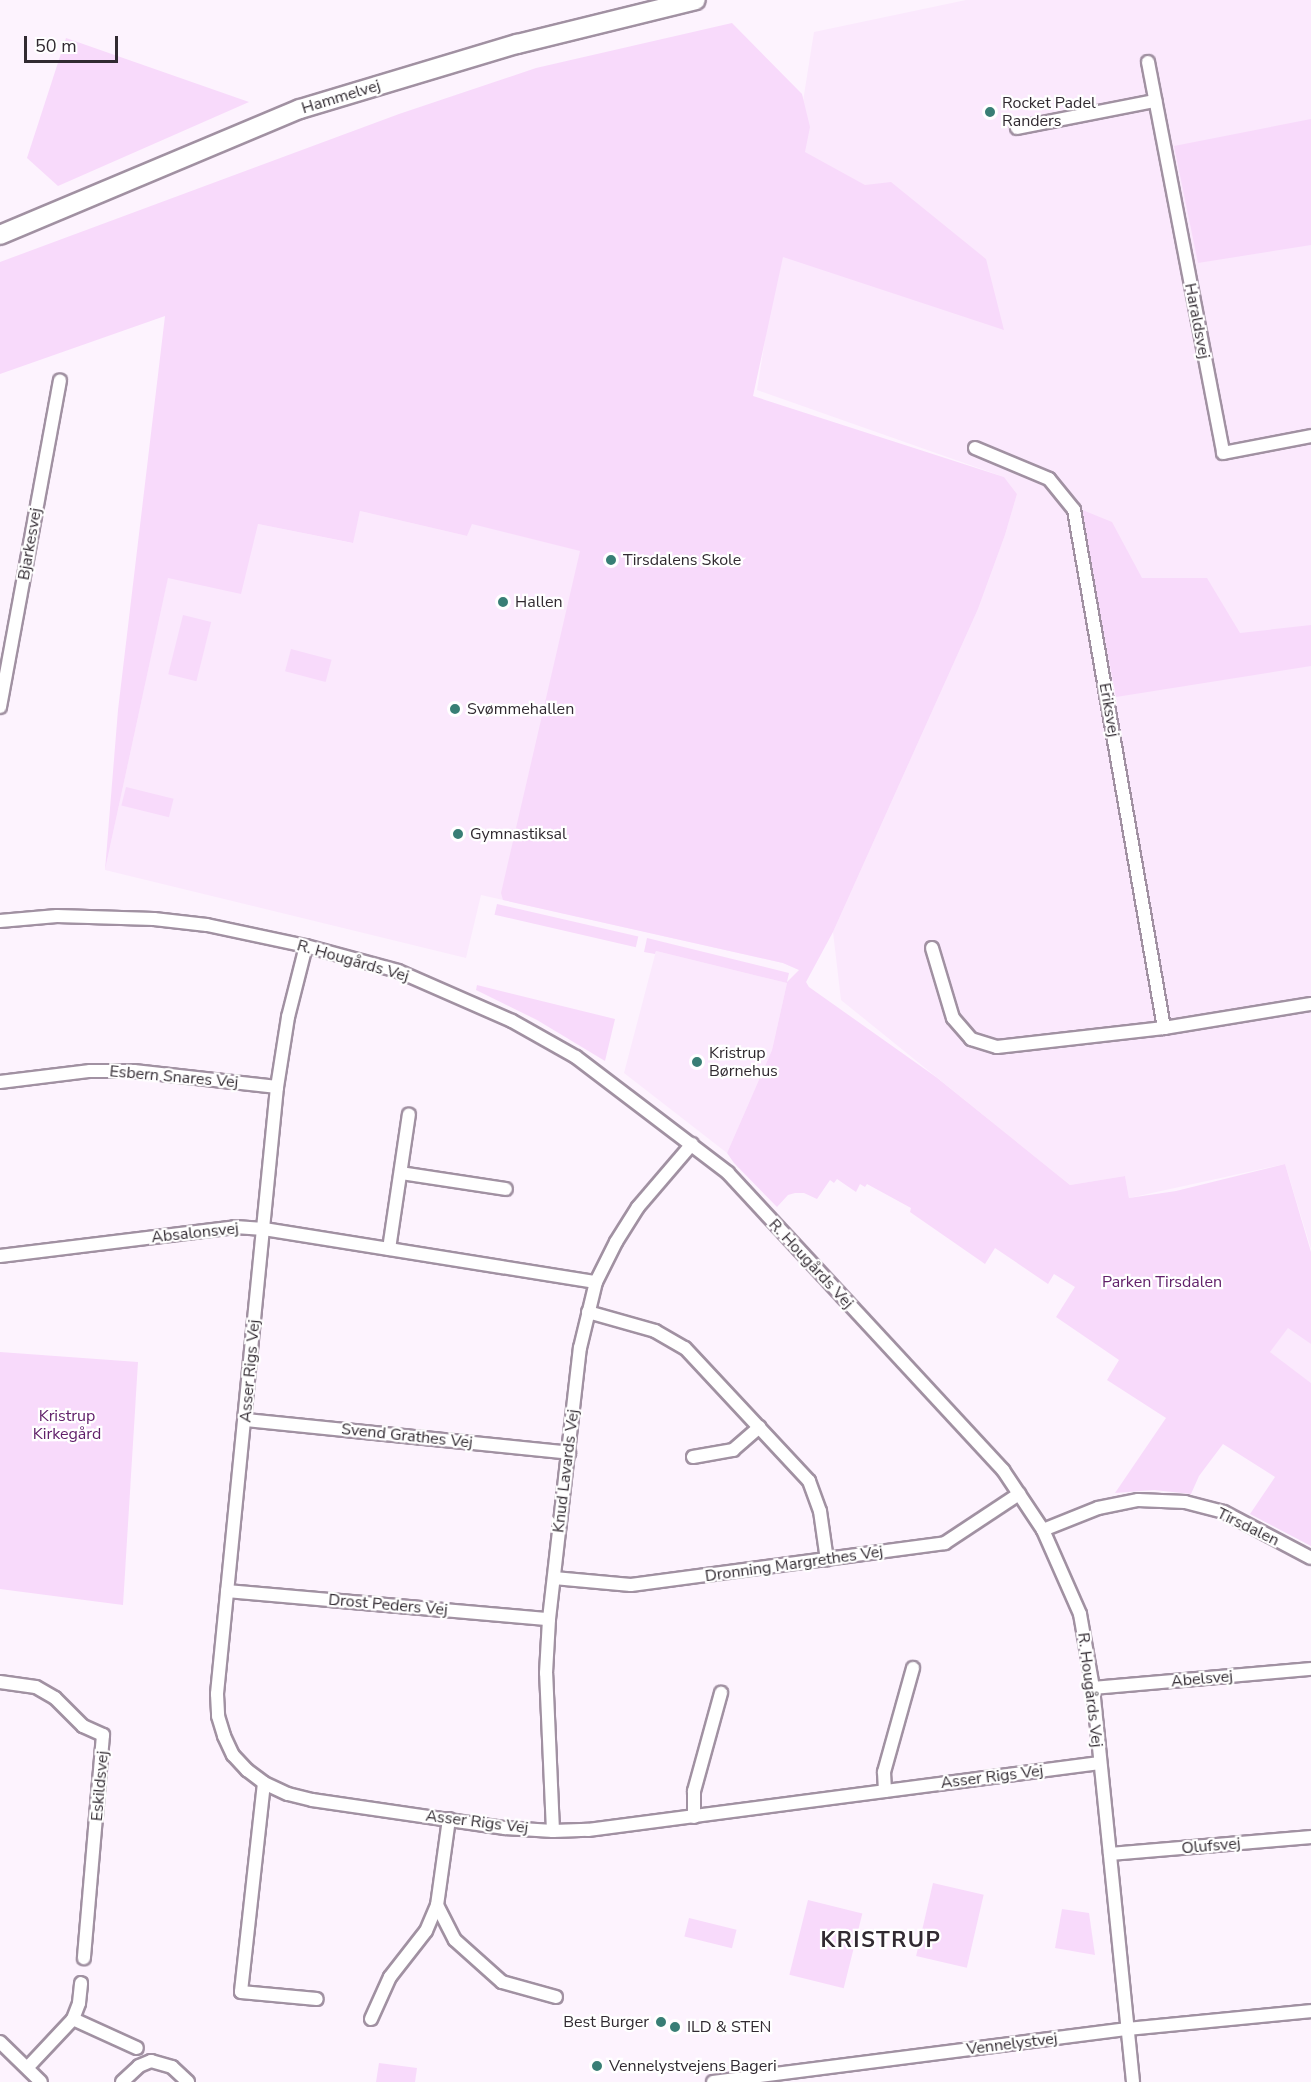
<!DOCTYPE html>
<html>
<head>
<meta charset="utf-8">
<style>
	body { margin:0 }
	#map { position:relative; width:1311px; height:2082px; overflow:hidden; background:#fdf3fe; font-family:"Nunito Sans",sans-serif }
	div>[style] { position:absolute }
	.built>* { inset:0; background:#fbe9fd }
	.green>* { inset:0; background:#f8dafb; transform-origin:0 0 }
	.roads { filter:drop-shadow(2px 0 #a191a2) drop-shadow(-2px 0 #a191a2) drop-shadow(0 2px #a191a2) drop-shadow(0 -2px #a191a2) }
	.minor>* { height:12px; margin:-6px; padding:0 6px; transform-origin:6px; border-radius:6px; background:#fff }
	.highway>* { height:18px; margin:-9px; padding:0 9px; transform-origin:9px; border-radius:9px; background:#fff }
	.dots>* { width:16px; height:16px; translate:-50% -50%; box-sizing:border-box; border:3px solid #fff; border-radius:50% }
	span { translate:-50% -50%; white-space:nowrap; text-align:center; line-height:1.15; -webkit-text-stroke:4.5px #fff; paint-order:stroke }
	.street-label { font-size:16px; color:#312a31 }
	.poi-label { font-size:16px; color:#312a31 }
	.left { translate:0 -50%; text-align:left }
	.right { translate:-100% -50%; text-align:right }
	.park-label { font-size:16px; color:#61206a }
	.district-label { font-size:22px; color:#312a31; font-weight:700; letter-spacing:1.5px }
	.scale { position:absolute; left:24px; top:36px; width:94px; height:27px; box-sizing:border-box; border:3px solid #312a31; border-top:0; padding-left:8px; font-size:18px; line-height:21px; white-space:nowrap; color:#312a31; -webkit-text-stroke:4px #fff; paint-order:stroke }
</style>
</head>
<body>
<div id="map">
	<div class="built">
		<div style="clip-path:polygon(966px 0,1311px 0,1311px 1249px,1285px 1164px,1129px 1198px,1125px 1176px,1070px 1185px,841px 1000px,833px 932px,978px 609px,1005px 535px,1017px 494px,1004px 477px,757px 390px,814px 32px)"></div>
		<div style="clip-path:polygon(722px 402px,799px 970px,783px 963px,481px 895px,466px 958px,105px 870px,168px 577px,258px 524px,352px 543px,360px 511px,467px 536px,471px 524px)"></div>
		<div style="clip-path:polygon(656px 951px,787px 983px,772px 1050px,727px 1153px,624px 1073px)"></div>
		<div style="clip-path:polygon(1311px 1313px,1311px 1383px,1236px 1327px)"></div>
	</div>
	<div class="green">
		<div style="clip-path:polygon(732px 23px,802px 94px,810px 127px,805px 152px,865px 185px,891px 182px,986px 259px,1004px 330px,783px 257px,753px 396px,1004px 477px,1017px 494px,1005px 535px,978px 609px,833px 932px,806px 982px,809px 987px,936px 1077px,1070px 1185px,1125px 1176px,1129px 1198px,1176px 1191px,1285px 1164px,1311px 1252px,1311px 1344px,1288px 1328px,1270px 1352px,1311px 1383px,1311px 1546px,1250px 1514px,1275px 1477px,1223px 1444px,1199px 1476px,1191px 1494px,1154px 1490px,1115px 1493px,1166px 1418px,1107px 1380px,1119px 1360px,1056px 1317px,1075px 1287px,1054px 1274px,1048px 1284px,995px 1248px,985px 1264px,910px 1212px,911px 1208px,867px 1184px,865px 1187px,860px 1184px,856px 1192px,837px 1179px,834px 1183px,830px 1180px,817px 1199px,804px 1193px,795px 1193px,788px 1195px,777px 1207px,734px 1163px,727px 1153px,772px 1050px,787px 983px,656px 951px,655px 954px,644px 952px,647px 938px,789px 973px,787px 982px,799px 970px,783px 963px,503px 900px,501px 893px,580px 551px,472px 524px,467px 536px,360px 511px,353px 543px,258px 524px,241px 594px,168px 578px,105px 870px,118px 710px,165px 316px,0 374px,0 262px,399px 114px,536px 68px)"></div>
		<div style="clip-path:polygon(66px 38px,249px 102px,58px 186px,27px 158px)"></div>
		<div style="clip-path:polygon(1311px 119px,1311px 245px,1198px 263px,1174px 146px)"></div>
		<div style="clip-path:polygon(1080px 509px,1112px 522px,1142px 578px,1207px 578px,1240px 633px,1311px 625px,1311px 666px,1116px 697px)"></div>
		<div style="left:183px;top:615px;width:29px;height:61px;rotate:14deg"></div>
		<div style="left:291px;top:649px;width:42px;height:23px;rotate:15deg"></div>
		<div style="left:126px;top:787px;width:49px;height:19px;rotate:14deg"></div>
		<div style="left:497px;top:904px;width:145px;height:11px;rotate:13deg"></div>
		<div style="clip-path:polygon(477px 985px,615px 1019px,605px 1061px,537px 1020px,476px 990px)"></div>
		<div style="clip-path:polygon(0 1352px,138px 1362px,123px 1605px,0 1589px)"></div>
		<div style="left:933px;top:1883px;width:52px;height:75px;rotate:13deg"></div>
		<div style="left:808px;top:1900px;width:56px;height:77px;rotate:14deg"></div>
		<div style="clip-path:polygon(1062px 1909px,1089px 1913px,1095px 1955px,1055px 1948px)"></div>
		<div style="left:689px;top:1918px;width:49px;height:19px;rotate:14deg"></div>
		<div style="clip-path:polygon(379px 2063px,417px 2068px,415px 2082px,376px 2082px)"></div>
	</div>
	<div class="roads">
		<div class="minor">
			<div style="left:1148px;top:62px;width:398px;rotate:79.1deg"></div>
			<div style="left:1223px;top:453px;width:90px;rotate:-10.9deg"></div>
			<div style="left:1017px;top:128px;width:141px;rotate:-11.1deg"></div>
			<div style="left:975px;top:448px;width:80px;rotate:22.7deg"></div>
			<div style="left:1049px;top:479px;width:40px;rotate:51deg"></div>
			<div style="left:1074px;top:510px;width:526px;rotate:80.14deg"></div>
			<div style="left:0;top:707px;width:332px;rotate:-79.6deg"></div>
			<div style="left:0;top:921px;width:57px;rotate:-5deg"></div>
			<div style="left:57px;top:916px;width:97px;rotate:1.8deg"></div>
			<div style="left:154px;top:919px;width:53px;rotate:6.5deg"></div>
			<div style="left:207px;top:925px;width:101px;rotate:12deg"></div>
			<div style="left:306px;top:946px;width:95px;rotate:15.2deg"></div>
			<div style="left:398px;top:971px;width:124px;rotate:23.7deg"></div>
			<div style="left:512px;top:1021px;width:73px;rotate:29.4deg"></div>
			<div style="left:576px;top:1057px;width:191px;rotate:37.3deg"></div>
			<div style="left:728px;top:1173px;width:405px;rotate:47.2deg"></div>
			<div style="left:1003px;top:1470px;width:72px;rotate:56.3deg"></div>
			<div style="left:1043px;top:1530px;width:92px;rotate:66.2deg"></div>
			<div style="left:1080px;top:1614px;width:75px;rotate:80deg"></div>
			<div style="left:1093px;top:1688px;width:396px;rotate:84.2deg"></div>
			<div style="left:306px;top:946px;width:73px;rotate:104.2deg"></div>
			<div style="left:288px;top:1017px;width:71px;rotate:98.9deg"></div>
			<div style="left:277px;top:1087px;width:610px;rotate:95.65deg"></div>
			<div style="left:217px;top:1694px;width:22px;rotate:87deg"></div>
			<div style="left:218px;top:1716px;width:21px;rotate:73deg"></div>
			<div style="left:224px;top:1736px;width:21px;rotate:65deg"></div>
			<div style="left:233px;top:1755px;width:21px;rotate:47deg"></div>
			<div style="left:247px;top:1770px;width:21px;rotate:37deg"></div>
			<div style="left:264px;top:1783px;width:26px;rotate:25deg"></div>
			<div style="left:288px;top:1794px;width:25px;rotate:14deg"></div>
			<div style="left:312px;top:1800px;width:195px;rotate:8.3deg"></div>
			<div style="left:505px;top:1828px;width:48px;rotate:3.6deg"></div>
			<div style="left:553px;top:1831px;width:35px;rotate:-2deg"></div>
			<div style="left:588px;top:1830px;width:516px;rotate:-7.46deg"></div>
			<div style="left:932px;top:948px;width:73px;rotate:73.3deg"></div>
			<div style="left:953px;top:1018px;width:28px;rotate:49deg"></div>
			<div style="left:971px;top:1039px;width:27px;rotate:17deg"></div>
			<div style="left:997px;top:1047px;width:168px;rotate:-6.5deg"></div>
			<div style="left:1164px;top:1028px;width:149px;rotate:-9.3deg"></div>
			<div style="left:0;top:1082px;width:91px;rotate:-7deg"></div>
			<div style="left:90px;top:1071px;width:44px"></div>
			<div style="left:134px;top:1071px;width:144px;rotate:6.4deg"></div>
			<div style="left:401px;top:1173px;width:106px;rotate:8.7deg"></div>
			<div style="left:389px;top:1249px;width:136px;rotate:-81.6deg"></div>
			<div style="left:0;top:1256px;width:237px;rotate:-7deg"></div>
			<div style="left:235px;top:1227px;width:29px;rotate:4deg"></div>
			<div style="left:264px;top:1229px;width:336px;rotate:9.1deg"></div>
			<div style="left:588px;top:1312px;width:70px;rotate:15.8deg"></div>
			<div style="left:655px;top:1331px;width:34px;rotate:30deg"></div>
			<div style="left:685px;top:1348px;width:182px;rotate:47deg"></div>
			<div style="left:809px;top:1481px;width:32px;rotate:70deg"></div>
			<div style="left:820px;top:1511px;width:49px;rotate:81.9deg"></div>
			<div style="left:246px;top:1420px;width:325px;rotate:5.8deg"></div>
			<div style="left:693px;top:1457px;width:41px;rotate:-9.9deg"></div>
			<div style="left:733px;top:1450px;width:35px;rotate:-41deg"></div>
			<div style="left:1043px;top:1530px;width:59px;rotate:-21.8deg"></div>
			<div style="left:1098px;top:1508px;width:41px;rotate:-11.3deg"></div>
			<div style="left:1138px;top:1500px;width:47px;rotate:2.4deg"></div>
			<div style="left:1185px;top:1502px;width:40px;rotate:14.4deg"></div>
			<div style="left:1224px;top:1512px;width:98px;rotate:27.9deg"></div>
			<div style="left:554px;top:1578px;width:77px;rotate:5.2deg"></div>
			<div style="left:631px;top:1585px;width:317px;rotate:-7.6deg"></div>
			<div style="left:945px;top:1543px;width:89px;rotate:-33.5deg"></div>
			<div style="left:227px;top:1591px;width:323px;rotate:5deg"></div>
			<div style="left:0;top:1682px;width:36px;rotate:8deg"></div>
			<div style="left:36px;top:1687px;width:22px;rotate:30deg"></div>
			<div style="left:55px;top:1698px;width:40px;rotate:45deg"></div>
			<div style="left:83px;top:1726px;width:22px;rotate:24deg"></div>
			<div style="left:103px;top:1735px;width:224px;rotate:94.9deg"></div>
			<div style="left:1093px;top:1688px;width:219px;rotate:-5deg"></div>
			<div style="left:264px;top:1783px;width:210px;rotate:96.3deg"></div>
			<div style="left:241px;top:1992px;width:76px;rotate:5.3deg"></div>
			<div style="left:885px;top:1791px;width:19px;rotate:-93deg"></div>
			<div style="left:884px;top:1772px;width:108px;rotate:-74.4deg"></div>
			<div style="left:694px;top:1817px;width:26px;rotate:-90deg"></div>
			<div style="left:694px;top:1791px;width:102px;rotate:-74.6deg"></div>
			<div style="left:449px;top:1819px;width:87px;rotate:97.9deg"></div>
			<div style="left:437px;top:1905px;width:39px;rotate:63deg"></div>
			<div style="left:455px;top:1940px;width:63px;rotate:41.8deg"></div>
			<div style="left:502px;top:1982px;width:56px;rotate:15.5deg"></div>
			<div style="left:553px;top:1831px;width:158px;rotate:-92.5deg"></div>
			<div style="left:546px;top:1673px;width:54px;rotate:-86.8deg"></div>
			<div style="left:549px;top:1619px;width:273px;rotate:-83.5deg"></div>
			<div style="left:580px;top:1348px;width:68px;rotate:-76.4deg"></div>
			<div style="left:596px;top:1282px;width:45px;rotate:-63.4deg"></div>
			<div style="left:616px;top:1242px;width:41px;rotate:-57.8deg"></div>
			<div style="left:638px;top:1207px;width:83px;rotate:-49.4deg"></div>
			<div style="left:1110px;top:1854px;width:202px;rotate:-4.8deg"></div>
			<div style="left:73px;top:2019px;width:17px;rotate:-69deg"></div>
			<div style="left:79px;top:2003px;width:20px;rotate:-84deg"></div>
			<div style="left:371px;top:2019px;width:46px;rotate:-65.7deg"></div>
			<div style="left:390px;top:1977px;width:58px;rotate:-52deg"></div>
			<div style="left:426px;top:1931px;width:28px;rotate:-67deg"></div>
			<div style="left:0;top:2042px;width:57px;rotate:44.3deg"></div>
			<div style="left:28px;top:2067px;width:66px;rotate:-46.8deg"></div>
			<div style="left:73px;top:2019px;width:70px;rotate:24.4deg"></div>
			<div style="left:122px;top:2082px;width:23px;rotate:-43deg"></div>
			<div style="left:139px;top:2066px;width:13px;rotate:-23deg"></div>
			<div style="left:151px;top:2061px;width:22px;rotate:16deg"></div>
			<div style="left:172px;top:2067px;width:22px;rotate:43deg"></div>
			<div style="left:713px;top:2082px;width:418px;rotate:-7.3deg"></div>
			<div style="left:1128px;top:2029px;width:184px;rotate:-5.6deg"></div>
		</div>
		<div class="highway">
			<div style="left:0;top:235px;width:325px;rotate:-22.8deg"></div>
			<div style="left:300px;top:109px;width:227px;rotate:-16.7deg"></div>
			<div style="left:517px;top:44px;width:184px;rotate:-13.8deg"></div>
		</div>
	</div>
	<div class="dots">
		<div style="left:990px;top:112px;background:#387e75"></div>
		<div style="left:611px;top:560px;background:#387e75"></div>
		<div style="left:503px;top:602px;background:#387e75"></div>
		<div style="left:455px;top:709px;background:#387e75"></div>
		<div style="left:458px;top:834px;background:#387e75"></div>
		<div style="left:697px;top:1062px;background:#387e75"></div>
		<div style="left:661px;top:2022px;background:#387e75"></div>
		<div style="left:675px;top:2027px;background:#387e75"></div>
		<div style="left:597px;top:2066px;background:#387e75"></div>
	</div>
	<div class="street-label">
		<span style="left:341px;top:97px;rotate:-17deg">Hammelvej</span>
		<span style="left:1197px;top:321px;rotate:79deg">Haraldsvej</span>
		<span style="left:30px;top:544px;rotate:-80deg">Bjarkesvej</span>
		<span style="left:1109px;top:710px;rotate:80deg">Eriksvej</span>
		<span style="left:353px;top:961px;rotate:16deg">R. Hougårds Vej</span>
		<span style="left:174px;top:1077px;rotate:5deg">Esbern Snares Vej</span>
		<span style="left:195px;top:1233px;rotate:-6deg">Absalonsvej</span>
		<span style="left:811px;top:1264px;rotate:47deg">R. Hougårds Vej</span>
		<span style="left:250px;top:1371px;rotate:-85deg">Asser Rigs Vej</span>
		<span style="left:407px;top:1436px;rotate:6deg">Svend Grathes Vej</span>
		<span style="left:566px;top:1471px;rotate:-83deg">Knud Lavards Vej</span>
		<span style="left:1248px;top:1527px;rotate:26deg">Tirsdalen</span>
		<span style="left:794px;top:1564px;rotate:-8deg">Dronning Margrethes Vej</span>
		<span style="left:388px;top:1605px;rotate:5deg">Drost Peders Vej</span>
		<span style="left:1202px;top:1679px;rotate:-5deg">Abelsvej</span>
		<span style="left:1090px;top:1690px;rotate:83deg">R. Hougårds Vej</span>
		<span style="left:992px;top:1777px;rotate:-7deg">Asser Rigs Vej</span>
		<span style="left:100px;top:1786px;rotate:-85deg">Eskildsvej</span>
		<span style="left:477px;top:1822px;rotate:7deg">Asser Rigs Vej</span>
		<span style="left:1211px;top:1846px;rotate:-5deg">Olufsvej</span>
		<span style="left:1012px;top:2044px;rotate:-7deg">Vennelystvej</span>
	</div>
	<div class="poi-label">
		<span class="left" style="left:1002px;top:112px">Rocket Padel<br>Randers</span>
		<span class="left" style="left:623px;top:560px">Tirsdalens Skole</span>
		<span class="left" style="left:515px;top:602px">Hallen</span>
		<span class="left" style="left:467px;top:709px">Svømmehallen</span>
		<span class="left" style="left:470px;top:834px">Gymnastiksal</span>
		<span class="left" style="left:709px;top:1062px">Kristrup<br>Børnehus</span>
		<span class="right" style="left:649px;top:2022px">Best Burger</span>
		<span class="left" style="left:687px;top:2027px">ILD &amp; STEN</span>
		<span class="left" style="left:609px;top:2066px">Vennelystvejens Bageri</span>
	</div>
	<div class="park-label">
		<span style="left:1162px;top:1282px">Parken Tirsdalen</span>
		<span style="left:67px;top:1425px">Kristrup<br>Kirkegård</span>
	</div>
	<div class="district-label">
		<span style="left:881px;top:1941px">KRISTRUP</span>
	</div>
	<div class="scale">50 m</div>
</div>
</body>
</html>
